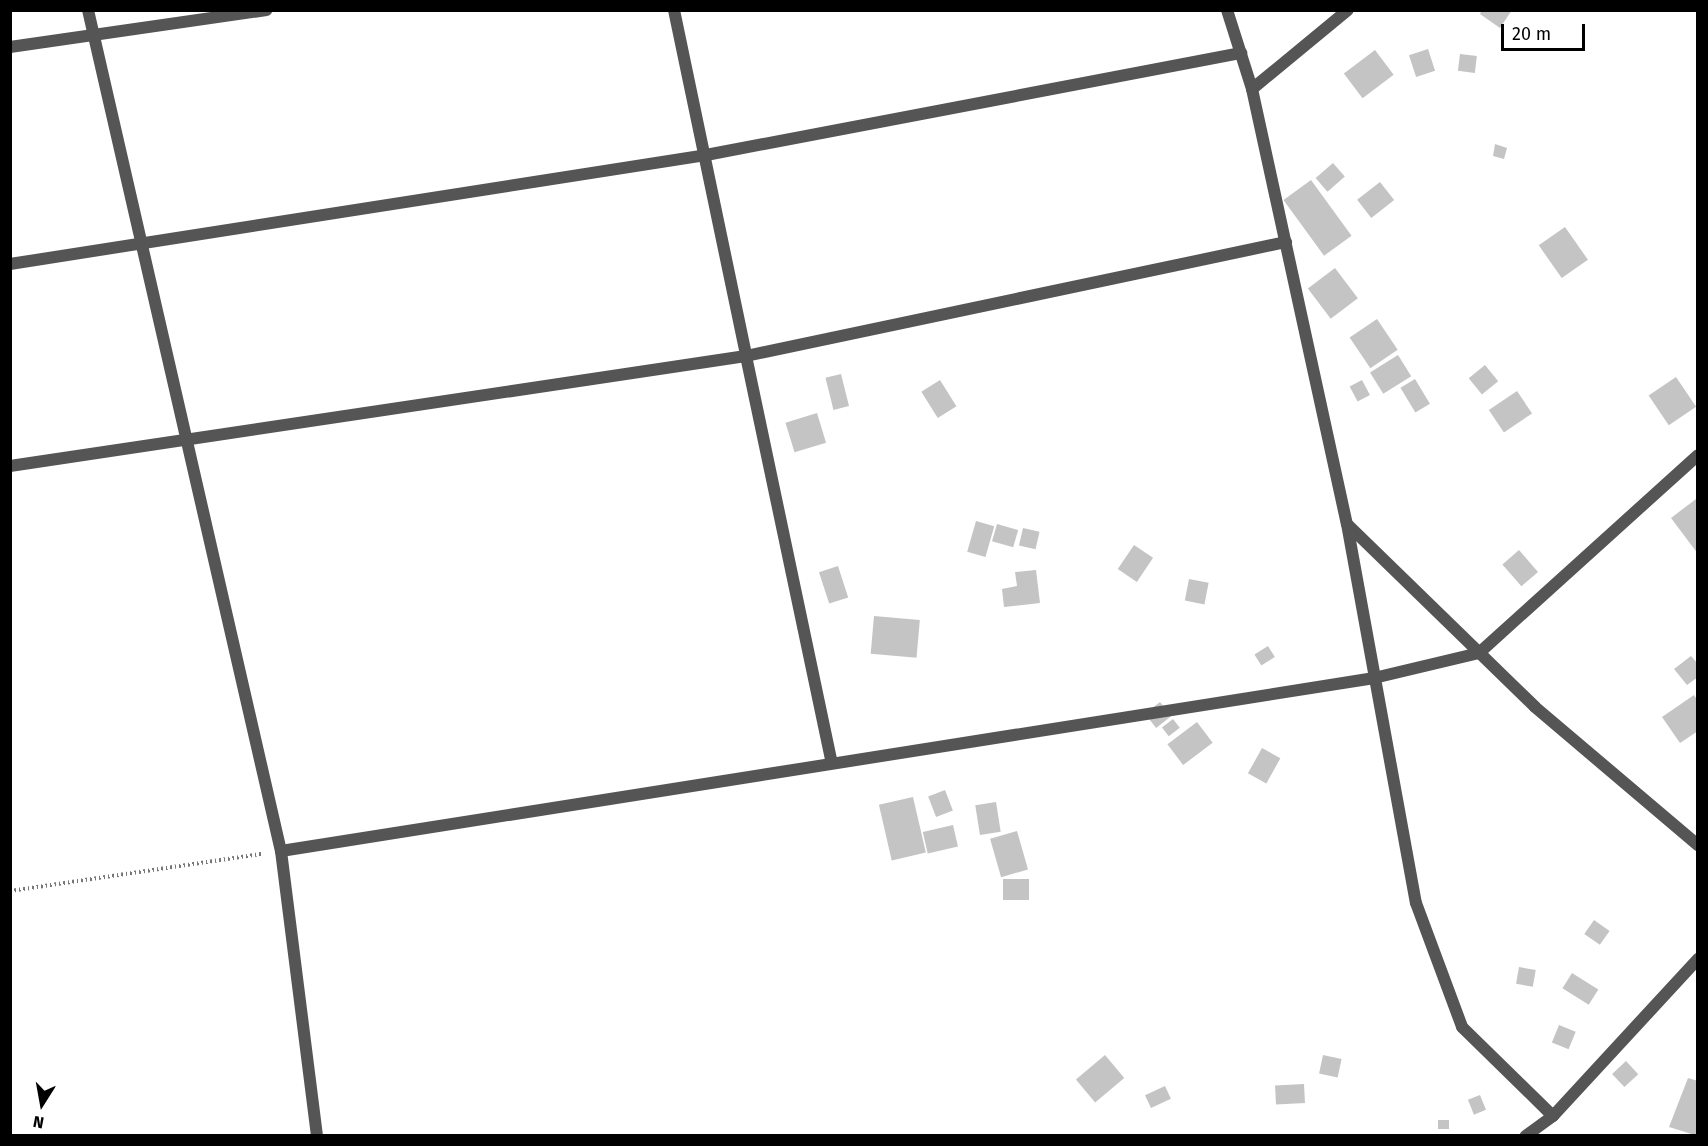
<!DOCTYPE html>
<html>
<head>
<meta charset="utf-8">
<style>
	body { margin:0 }
	#map { position:relative; width:1708px; height:1146px; overflow:hidden; background:#fff; font-family:"Fira Sans",sans-serif }
	div>[style] { position:absolute }
	.building>* { inset:0; background:#c4c4c4; transform-origin:0 0 }
	.path>* { height:4px; margin-top:-2px; transform-origin:0; background:repeating-linear-gradient(90deg,#777 0 1.5px,transparent 0 4.5px) }
	.street>* { height:12px; margin:-6px; padding:0 6px; transform-origin:6px; border-radius:6px; background:#555 }
	span { translate:-50% -50%; white-space:nowrap; text-align:center; line-height:1.15; -webkit-text-stroke:6px #fff; paint-order:stroke }
	.frame { position:absolute; inset:0; border:12px solid #000; pointer-events:none }
	.north { position:absolute; left:12px; top:1074px; width:60px; height:60px; -webkit-text-stroke:4px #fff; paint-order:stroke; rotate:191deg; font-size:16px; font-weight:700; line-height:24px; text-align:center; color:#000 }
	.north::after { content:''; display:block; margin:auto; width:21px; height:27px; background:#000; clip-path:polygon(50% 0,100% 100%,50% 72%,0 100%) }
	.scale { position:absolute; left:1501px; top:24px; width:84px; height:27px; box-sizing:border-box; border:3px solid #000; border-top:0; padding-left:8px; font-size:18px; line-height:21px; white-space:nowrap; color:#000; -webkit-text-stroke:4px #fff; paint-order:stroke }
</style>
</head>
<body>
<div id="map">
	<div class="building">
		<div style="clip-path:polygon(1482px 10px,1512px 10px,1500px 28px,1480px 14px)"></div>
		<div style="left:1428px;top:49px;width:23px;height:20px;rotate:72deg"></div>
		<div style="left:1375px;top:50px;width:31px;height:39px;rotate:53deg"></div>
		<div style="left:1460px;top:54px;width:17px;height:17px;rotate:7deg"></div>
		<div style="clip-path:polygon(1495px 144px,1507px 148px,1504px 159px,1493px 156px)"></div>
		<div style="left:1333px;top:163px;width:18px;height:23px;rotate:49deg"></div>
		<div style="left:1311px;top:180px;width:69px;height:34px;rotate:54deg"></div>
		<div style="left:1380px;top:182px;width:23px;height:29px;rotate:52deg"></div>
		<div style="left:1565px;top:227px;width:40px;height:32px;rotate:55deg"></div>
		<div style="left:1335px;top:268px;width:38px;height:34px;rotate:53deg"></div>
		<div style="left:1377px;top:319px;width:37px;height:33px;rotate:56deg"></div>
		<div style="left:1398px;top:355px;width:25px;height:33px;rotate:58deg"></div>
		<div style="left:1485px;top:365px;width:21px;height:21px;rotate:51deg"></div>
		<div style="left:841px;top:374px;width:33px;height:16px;rotate:76deg"></div>
		<div style="left:1676px;top:377px;width:36px;height:33px;rotate:56deg"></div>
		<div style="left:1415px;top:379px;width:29px;height:17px;rotate:59deg"></div>
		<div style="left:940px;top:380px;width:31px;height:22px;rotate:58deg"></div>
		<div style="left:1362px;top:380px;width:17px;height:14px;rotate:62deg"></div>
		<div style="left:1517px;top:391px;width:27px;height:34px;rotate:56deg"></div>
		<div style="left:817px;top:413px;width:31px;height:33px;rotate:73deg"></div>
		<div style="clip-path:polygon(1696px 499px,1698px 501px,1698px 554px,1671px 518px)"></div>
		<div style="left:976px;top:521px;width:19px;height:32px;rotate:16deg"></div>
		<div style="left:997px;top:524px;width:22px;height:18px;rotate:16deg"></div>
		<div style="left:1023px;top:528px;width:17px;height:18px;rotate:13deg"></div>
		<div style="left:1134px;top:545px;width:23px;height:29px;rotate:34deg"></div>
		<div style="left:1519px;top:550px;width:29px;height:22px;rotate:49deg"></div>
		<div style="left:838px;top:566px;width:33px;height:20px;rotate:72deg"></div>
		<div style="clip-path:polygon(1036px 570px,1040px 603px,1004px 607px,1002px 589px,1017px 586px,1015px 572px)"></div>
		<div style="left:1189px;top:579px;width:20px;height:22px;rotate:11deg"></div>
		<div style="left:874px;top:616px;width:46px;height:38px;rotate:5deg"></div>
		<div style="left:1268px;top:646px;width:13px;height:16px;rotate:58deg"></div>
		<div style="clip-path:polygon(1691px 656px,1698px 664px,1698px 677px,1687px 685px,1674px 669px)"></div>
		<div style="clip-path:polygon(1694px 695px,1698px 701px,1698px 731px,1680px 743px,1662px 717px)"></div>
		<div style="left:1160px;top:702px;width:18px;height:19px;rotate:52deg"></div>
		<div style="left:1173px;top:719px;width:11px;height:14px;rotate:52deg"></div>
		<div style="left:1197px;top:722px;width:26px;height:37px;rotate:53deg"></div>
		<div style="left:1262px;top:748px;width:21px;height:29px;rotate:29deg"></div>
		<div style="left:945px;top:790px;width:22px;height:18px;rotate:69deg"></div>
		<div style="left:913px;top:797px;width:57px;height:35px;rotate:77deg"></div>
		<div style="left:996px;top:802px;width:30px;height:21px;rotate:81deg"></div>
		<div style="left:953px;top:825px;width:22px;height:31px;rotate:77deg"></div>
		<div style="left:1017px;top:831px;width:40px;height:28px;rotate:74deg"></div>
		<div style="left:1003px;top:879px;width:26px;height:21px"></div>
		<div style="left:1594px;top:920px;width:19px;height:17px;rotate:35deg"></div>
		<div style="left:1519px;top:967px;width:17px;height:17px;rotate:10deg"></div>
		<div style="left:1572px;top:973px;width:31px;height:18px;rotate:32deg"></div>
		<div style="left:1559px;top:1025px;width:18px;height:19px;rotate:22deg"></div>
		<div style="left:1105px;top:1055px;width:30px;height:38px;rotate:50deg"></div>
		<div style="left:1323px;top:1055px;width:19px;height:19px;rotate:12deg"></div>
		<div style="left:1626px;top:1061px;width:18px;height:19px;rotate:47deg"></div>
		<div style="clip-path:polygon(1688px 1078px,1698px 1081px,1698px 1136px,1669px 1127px)"></div>
		<div style="left:1304px;top:1084px;width:19px;height:29px;rotate:87deg"></div>
		<div style="left:1165px;top:1086px;width:14px;height:22px;rotate:65deg"></div>
		<div style="left:1480px;top:1095px;width:16px;height:13px;rotate:68deg"></div>
		<div style="left:1438px;top:1120px;width:11px;height:9px"></div>
	</div>
	<div class="path">
		<div style="left:10px;top:891px;width:255px;rotate:-8.4deg"></div>
	</div>
	<div class="street">
		<div style="left:88px;top:10px;width:863px;rotate:77.08deg"></div>
		<div style="left:281px;top:851px;width:1107px;rotate:-8.99deg"></div>
		<div style="left:1374px;top:678px;width:108px;rotate:-13.4deg"></div>
		<div style="left:1479px;top:653px;width:295px;rotate:-42.1deg"></div>
		<div style="left:674px;top:10px;width:353px;rotate:78.2deg"></div>
		<div style="left:746px;top:356px;width:552px;rotate:-11.92deg"></div>
		<div style="left:1227px;top:10px;width:83px;rotate:72.4deg"></div>
		<div style="left:1252px;top:89px;width:445px;rotate:77.7deg"></div>
		<div style="left:1347px;top:524px;width:262px;rotate:44.2deg"></div>
		<div style="left:1535px;top:707px;width:214px;rotate:40.3deg"></div>
		<div style="left:10px;top:47px;width:259px;rotate:-8.2deg"></div>
		<div style="left:1252px;top:89px;width:124px;rotate:-39.5deg"></div>
		<div style="left:10px;top:264px;width:704px;rotate:-8.9deg"></div>
		<div style="left:706px;top:155px;width:545px;rotate:-10.79deg"></div>
		<div style="left:10px;top:466px;width:744px;rotate:-8.5deg"></div>
		<div style="left:746px;top:356px;width:416px;rotate:78.1deg"></div>
		<div style="left:1347px;top:524px;width:385px;rotate:79.7deg"></div>
		<div style="left:1416px;top:903px;width:132px;rotate:69.6deg"></div>
		<div style="left:1462px;top:1027px;width:127px;rotate:44.4deg"></div>
		<div style="left:1553px;top:1116px;width:34px;rotate:144deg"></div>
		<div style="left:281px;top:851px;width:287px;rotate:82.8deg"></div>
		<div style="left:1553px;top:1116px;width:214px;rotate:-47.3deg"></div>
	</div>
	<div class="frame"></div>
	<div class="north">N</div>
	<div class="scale">20 m</div>
</div>
</body>
</html>
